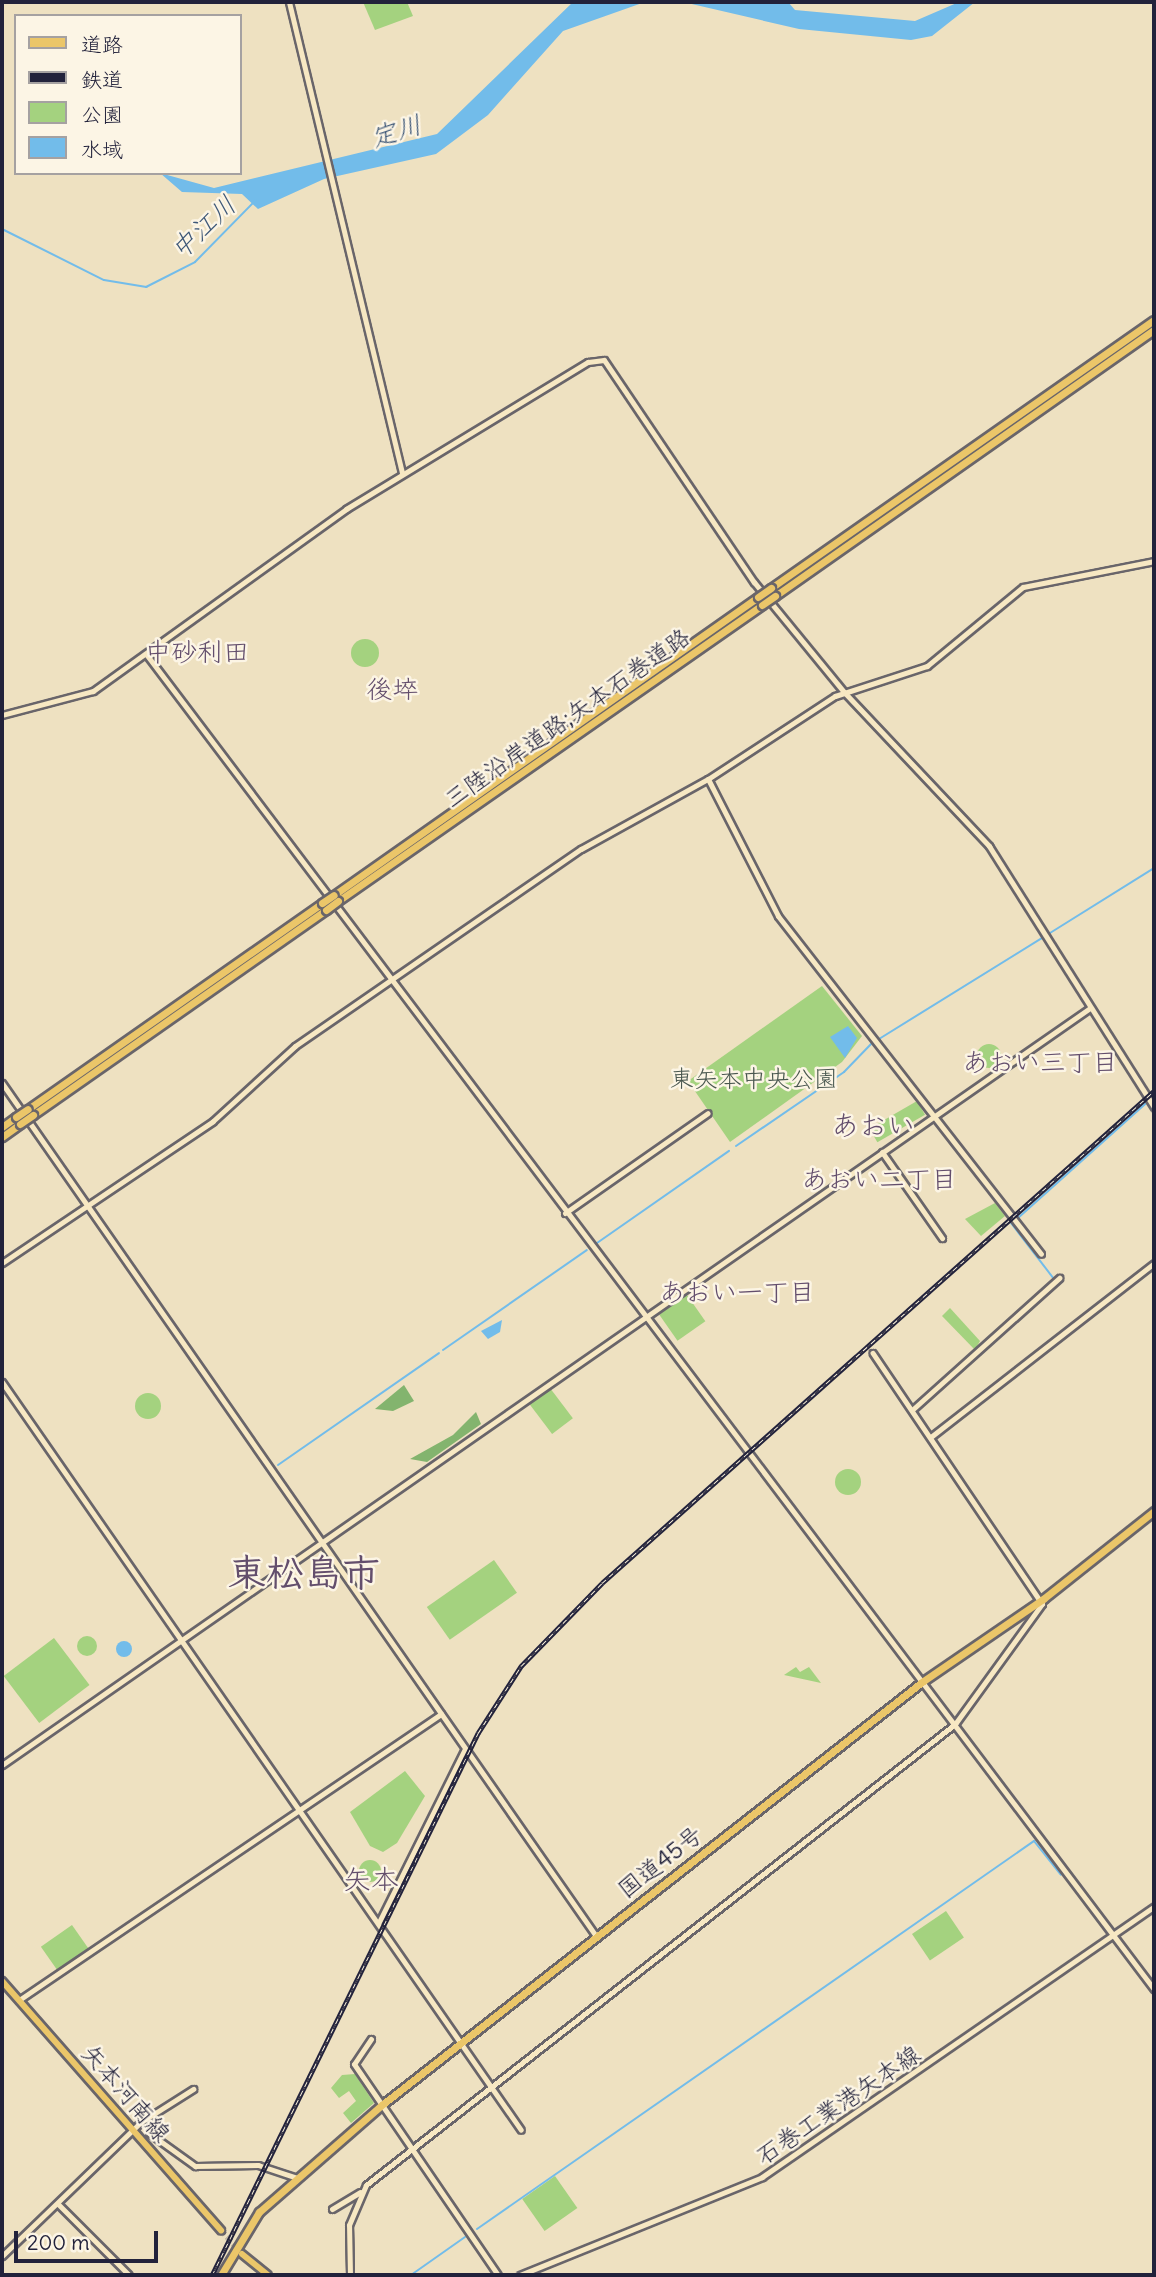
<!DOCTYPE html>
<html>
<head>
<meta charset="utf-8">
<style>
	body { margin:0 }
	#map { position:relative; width:1156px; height:2277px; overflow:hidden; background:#eee1c1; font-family:Delius,"Klee One",sans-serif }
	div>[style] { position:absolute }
	.green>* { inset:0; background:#a4d27f; transform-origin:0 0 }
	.round { border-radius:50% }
	.forest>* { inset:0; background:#83b46e }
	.water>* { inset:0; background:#72bcea }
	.stream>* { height:2px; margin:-1px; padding:0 1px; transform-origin:1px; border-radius:1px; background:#72bcea }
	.primary-tunnel>* { height:6px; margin-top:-3px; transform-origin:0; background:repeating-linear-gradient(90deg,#c5bba6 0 6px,transparent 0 9px) }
	.roads { filter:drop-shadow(2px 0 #69656a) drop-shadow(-2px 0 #69656a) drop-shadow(0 2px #69656a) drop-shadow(0 -2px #69656a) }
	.secondary>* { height:5px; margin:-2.5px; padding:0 2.5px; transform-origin:2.5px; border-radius:2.5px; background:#f7e8c3 }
	.primary>* { height:6px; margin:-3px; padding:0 3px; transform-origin:3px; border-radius:3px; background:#ebc669 }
	.highway>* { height:7px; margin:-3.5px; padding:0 3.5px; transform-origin:3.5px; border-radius:3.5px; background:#ebc669 }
	.rail>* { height:4.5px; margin-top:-2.25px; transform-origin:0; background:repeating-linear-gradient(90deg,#fcf5e5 0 5px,#22223b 0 10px); box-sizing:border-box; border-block:2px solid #22223b }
	.bridges { filter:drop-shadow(2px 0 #69656a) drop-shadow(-2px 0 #69656a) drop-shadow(0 2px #69656a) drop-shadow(0 -2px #69656a) }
	.highway-bridge>* { height:7px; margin:-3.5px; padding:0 3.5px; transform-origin:3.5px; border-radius:3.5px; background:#ebc669 }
	span { translate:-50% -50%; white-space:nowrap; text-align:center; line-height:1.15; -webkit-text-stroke:5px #fcf5e5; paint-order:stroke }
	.street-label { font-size:24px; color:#22223b }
	.park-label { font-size:24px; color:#49574f }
	.water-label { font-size:26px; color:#3e5878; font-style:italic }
	.neighbourhood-label { font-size:26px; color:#634e6c }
	.quarter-label { font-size:28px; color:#634e6c }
	.town-label { font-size:38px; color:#634e6c; font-weight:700 }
	.frame { position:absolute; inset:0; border:4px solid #22223b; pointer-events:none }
	.legend { position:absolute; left:14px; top:14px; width:228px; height:161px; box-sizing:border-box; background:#fcf5e5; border:2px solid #a5a1a1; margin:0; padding:9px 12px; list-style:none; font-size:21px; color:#22223b }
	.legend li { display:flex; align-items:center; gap:14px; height:35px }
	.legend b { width:35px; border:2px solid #a5a1a1 }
	.scale { position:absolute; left:14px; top:2231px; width:144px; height:32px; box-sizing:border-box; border:4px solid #22223b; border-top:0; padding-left:9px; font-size:21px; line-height:24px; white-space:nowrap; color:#22223b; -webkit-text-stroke:5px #fcf5e5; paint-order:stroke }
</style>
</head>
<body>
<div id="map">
	<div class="green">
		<div style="clip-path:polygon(363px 2px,407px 2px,413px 16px,375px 30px)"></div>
		<div class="round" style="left:351px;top:639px;width:28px;height:28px"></div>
		<div style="clip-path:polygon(822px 986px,862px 1036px,842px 1062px,730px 1142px,688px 1081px)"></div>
		<div class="round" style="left:977px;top:1044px;width:24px;height:24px"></div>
		<div style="left:917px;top:1101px;width:16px;height:55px;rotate:60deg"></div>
		<div style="clip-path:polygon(995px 1203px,1005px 1216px,981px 1236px,965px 1219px)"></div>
		<div style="left:687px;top:1295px;width:32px;height:34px;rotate:55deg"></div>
		<div style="clip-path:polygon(950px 1308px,980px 1341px,975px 1350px,942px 1316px)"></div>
		<div style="left:550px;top:1388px;width:38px;height:26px;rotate:53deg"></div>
		<div class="round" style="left:135px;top:1393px;width:26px;height:26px"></div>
		<div class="round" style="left:835px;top:1469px;width:26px;height:26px"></div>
		<div style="left:494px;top:1560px;width:40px;height:82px;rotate:55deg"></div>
		<div class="round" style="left:77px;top:1636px;width:20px;height:20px"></div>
		<div style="left:54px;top:1638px;width:59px;height:63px;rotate:53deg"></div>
		<div style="clip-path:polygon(796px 1667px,800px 1672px,809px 1667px,821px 1683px,784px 1675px)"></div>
		<div style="clip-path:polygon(405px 1771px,425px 1796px,397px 1843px,383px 1852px,370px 1846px,350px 1812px)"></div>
		<div class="round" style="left:359px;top:1860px;width:22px;height:22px"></div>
		<div style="left:946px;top:1911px;width:32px;height:41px;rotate:56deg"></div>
		<div style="left:72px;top:1925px;width:33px;height:38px;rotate:55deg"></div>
		<div style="clip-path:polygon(355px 2074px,374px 2103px,351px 2123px,343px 2113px,356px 2101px,349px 2091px,339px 2098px,331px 2088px,342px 2075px)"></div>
		<div style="left:555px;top:2176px;width:39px;height:40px;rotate:55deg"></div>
	</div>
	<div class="forest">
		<div style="clip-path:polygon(404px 1385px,414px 1401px,393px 1411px,375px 1409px)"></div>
		<div style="clip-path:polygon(476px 1412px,481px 1424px,427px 1462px,410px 1459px,453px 1435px)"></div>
	</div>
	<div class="water">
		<div style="clip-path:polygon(573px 2px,645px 2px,563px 31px,488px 115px,436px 154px,324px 179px,258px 209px,242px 194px,182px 192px,160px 173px,214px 188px,437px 134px)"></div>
		<div style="clip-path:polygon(683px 2px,788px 2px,795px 10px,915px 21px,959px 2px,975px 2px,932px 36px,911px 40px,799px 29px)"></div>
		<div style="clip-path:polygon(848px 1026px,857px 1038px,845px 1058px,830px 1037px)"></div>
		<div style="clip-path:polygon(502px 1320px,500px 1332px,488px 1339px,481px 1331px)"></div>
		<div class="round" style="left:116px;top:1641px;width:16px;height:16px"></div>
	</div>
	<div class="stream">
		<div style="left:2px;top:229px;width:114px;rotate:26.6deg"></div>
		<div style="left:104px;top:280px;width:43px;rotate:9.5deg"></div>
		<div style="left:146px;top:287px;width:55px;rotate:-27deg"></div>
		<div style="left:195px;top:262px;width:87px;rotate:-45.5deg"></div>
		<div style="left:1050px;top:933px;width:123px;rotate:-32deg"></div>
		<div style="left:879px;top:1039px;width:192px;rotate:-31.8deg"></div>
		<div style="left:1153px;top:1097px;width:1px;rotate:-45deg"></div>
		<div style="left:736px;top:1146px;width:131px;rotate:-34.4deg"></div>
		<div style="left:844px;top:1072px;width:40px;rotate:-46deg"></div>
		<div style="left:1018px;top:1218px;width:172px;rotate:-41.9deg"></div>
		<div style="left:1011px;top:1223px;width:71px;rotate:52.5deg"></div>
		<div style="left:597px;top:1243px;width:161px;rotate:-34.9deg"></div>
		<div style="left:443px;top:1350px;width:175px;rotate:-34.8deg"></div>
		<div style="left:278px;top:1465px;width:196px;rotate:-34.8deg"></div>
		<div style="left:477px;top:2229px;width:679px;rotate:-34.86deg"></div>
		<div style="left:1034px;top:1841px;width:43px;rotate:51.5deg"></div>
		<div style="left:411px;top:2275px;width:66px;rotate:-35.1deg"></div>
	</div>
	<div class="primary-tunnel">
		<div style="left:221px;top:2230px;width:32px;rotate:49deg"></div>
	</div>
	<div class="roads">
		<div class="secondary">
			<div style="left:289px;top:2px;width:484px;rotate:76.5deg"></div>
			<div style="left:146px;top:654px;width:1673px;rotate:52.95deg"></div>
			<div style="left:2px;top:715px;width:94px;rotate:-14.8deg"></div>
			<div style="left:93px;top:691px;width:312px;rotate:-35.7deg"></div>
			<div style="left:346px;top:509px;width:283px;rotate:-31.3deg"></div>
			<div style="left:588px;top:362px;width:16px;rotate:-7deg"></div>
			<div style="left:604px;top:360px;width:268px;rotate:56deg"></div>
			<div style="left:754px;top:582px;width:142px;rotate:50.7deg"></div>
			<div style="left:844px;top:692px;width:212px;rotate:46.7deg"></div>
			<div style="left:989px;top:846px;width:309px;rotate:57.7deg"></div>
			<div style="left:474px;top:777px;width:9px;rotate:54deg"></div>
			<div style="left:708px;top:779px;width:154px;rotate:62.9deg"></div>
			<div style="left:778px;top:916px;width:428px;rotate:52.1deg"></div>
			<div style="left:2px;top:1083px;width:1039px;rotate:55.15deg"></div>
			<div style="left:882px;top:1152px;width:105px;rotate:55.1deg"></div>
			<div style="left:565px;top:1213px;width:174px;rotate:-35deg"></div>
			<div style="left:2px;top:1263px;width:254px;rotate:-33.9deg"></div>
			<div style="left:213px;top:1121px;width:111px;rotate:-42.4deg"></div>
			<div style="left:295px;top:1046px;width:347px;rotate:-34.6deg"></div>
			<div style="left:581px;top:849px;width:145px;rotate:-28.9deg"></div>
			<div style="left:708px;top:779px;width:152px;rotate:-33.2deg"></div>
			<div style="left:835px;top:696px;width:97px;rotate:-18.1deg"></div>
			<div style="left:927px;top:666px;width:124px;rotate:-39.5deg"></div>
			<div style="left:1023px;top:587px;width:134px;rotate:-11.2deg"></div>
			<div style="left:2px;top:1382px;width:910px;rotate:55.25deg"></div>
			<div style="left:912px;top:1410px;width:198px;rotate:-41.9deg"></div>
			<div style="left:932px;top:1436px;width:281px;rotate:-37.9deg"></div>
			<div style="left:2px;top:1765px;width:1325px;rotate:-34.83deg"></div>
			<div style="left:379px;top:1922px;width:193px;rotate:-63.6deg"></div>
			<div style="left:19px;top:2000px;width:510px;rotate:-34.13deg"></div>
			<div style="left:371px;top:2039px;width:30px;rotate:124deg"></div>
			<div style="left:354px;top:2064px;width:255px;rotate:55.7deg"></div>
			<div style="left:149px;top:2133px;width:57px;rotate:35.7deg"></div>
			<div style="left:195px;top:2166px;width:63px;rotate:-0.9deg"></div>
			<div style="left:258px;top:2165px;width:41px;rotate:18.4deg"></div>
			<div style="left:58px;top:2204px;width:100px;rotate:45deg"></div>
			<div style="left:332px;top:2209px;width:33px;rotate:-31deg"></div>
			<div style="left:2px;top:2256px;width:193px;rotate:-44deg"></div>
			<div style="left:141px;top:2122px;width:62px;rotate:-32.4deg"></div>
			<div style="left:350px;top:2275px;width:50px;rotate:-91.1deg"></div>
			<div style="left:349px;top:2225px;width:43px;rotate:-67deg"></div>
			<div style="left:366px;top:2185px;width:748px;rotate:-38.05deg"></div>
			<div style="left:955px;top:1724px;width:148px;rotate:-54.1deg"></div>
			<div style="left:1042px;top:1604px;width:303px;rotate:-124deg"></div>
			<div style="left:520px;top:2275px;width:261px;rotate:-22deg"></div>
			<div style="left:762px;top:2177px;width:476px;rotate:-34.6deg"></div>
		</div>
		<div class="primary">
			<div style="left:2px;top:1981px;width:332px;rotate:48.7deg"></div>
			<div style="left:242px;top:2254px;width:33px;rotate:39deg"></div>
		</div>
		<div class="highway">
			<div style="left:771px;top:588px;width:467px;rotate:-35deg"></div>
			<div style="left:775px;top:596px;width:463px;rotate:-35.1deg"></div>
			<div style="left:334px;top:895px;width:518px;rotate:-35.1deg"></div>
			<div style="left:338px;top:901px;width:517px;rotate:-34.92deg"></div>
			<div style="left:28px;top:1109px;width:359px;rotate:-35deg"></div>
			<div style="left:33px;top:1115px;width:358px;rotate:-35deg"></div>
			<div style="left:2px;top:1127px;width:17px;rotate:-36deg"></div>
			<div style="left:2px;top:1137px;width:22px;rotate:-36deg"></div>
			<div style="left:221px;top:2275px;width:74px;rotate:-58.9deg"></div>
			<div style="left:259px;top:2212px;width:164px;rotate:-41.1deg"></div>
			<div style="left:383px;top:2104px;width:685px;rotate:-38.06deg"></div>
			<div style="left:922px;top:1682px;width:147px;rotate:-34.4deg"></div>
			<div style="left:1043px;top:1599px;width:142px;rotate:-38.4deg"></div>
		</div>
	</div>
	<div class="rail">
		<div style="left:212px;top:2275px;width:604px;rotate:-63.86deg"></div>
		<div style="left:478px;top:1733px;width:80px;rotate:-57.3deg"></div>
		<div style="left:521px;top:1666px;width:116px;rotate:-45.7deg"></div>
		<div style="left:602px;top:1583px;width:739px;rotate:-41.71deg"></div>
	</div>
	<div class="bridges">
		<div class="highway-bridge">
			<div style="left:758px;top:597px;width:16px;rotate:-35deg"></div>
			<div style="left:762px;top:605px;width:16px;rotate:-35deg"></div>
			<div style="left:322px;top:903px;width:14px;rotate:-34deg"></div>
			<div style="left:326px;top:910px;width:15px;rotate:-37deg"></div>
			<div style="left:16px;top:1117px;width:14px;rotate:-34deg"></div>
			<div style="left:20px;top:1124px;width:16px;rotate:-35deg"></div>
		</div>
	</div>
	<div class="street-label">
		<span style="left:567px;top:718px;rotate:-35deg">三陸沿岸道路;矢本石巻道路</span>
		<span style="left:660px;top:1862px;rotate:-38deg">国道45号</span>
		<span style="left:126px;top:2093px;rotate:49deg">矢本河南線</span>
		<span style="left:838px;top:2105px;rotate:-34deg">石巻工業港矢本線</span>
	</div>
	<div class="park-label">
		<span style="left:754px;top:1079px">東矢本中央公園</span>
	</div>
	<div class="water-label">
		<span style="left:396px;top:131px;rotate:-17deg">定川</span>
		<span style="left:203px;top:227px;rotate:-43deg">中江川</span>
	</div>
	<div class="neighbourhood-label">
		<span style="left:197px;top:652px">中砂利田</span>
		<span style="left:392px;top:689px">後埣</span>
		<span style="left:1040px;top:1062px">あおい三丁目</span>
		<span style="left:879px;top:1179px">あおい二丁目</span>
		<span style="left:737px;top:1292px">あおい一丁目</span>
	</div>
	<div class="quarter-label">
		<span style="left:873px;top:1125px">あおい</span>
		<span style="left:371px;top:1879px">矢本</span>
	</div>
	<div class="town-label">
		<span style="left:304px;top:1573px">東松島市</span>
	</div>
	<div class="frame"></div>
	<ul class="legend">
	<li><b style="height:9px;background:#ebc669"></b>道路</li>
	<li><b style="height:9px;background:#22223b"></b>鉄道</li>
	<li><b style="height:19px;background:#a4d27f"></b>公園</li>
	<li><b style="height:19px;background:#72bcea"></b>水域</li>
	</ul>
	<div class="scale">200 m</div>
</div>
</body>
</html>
